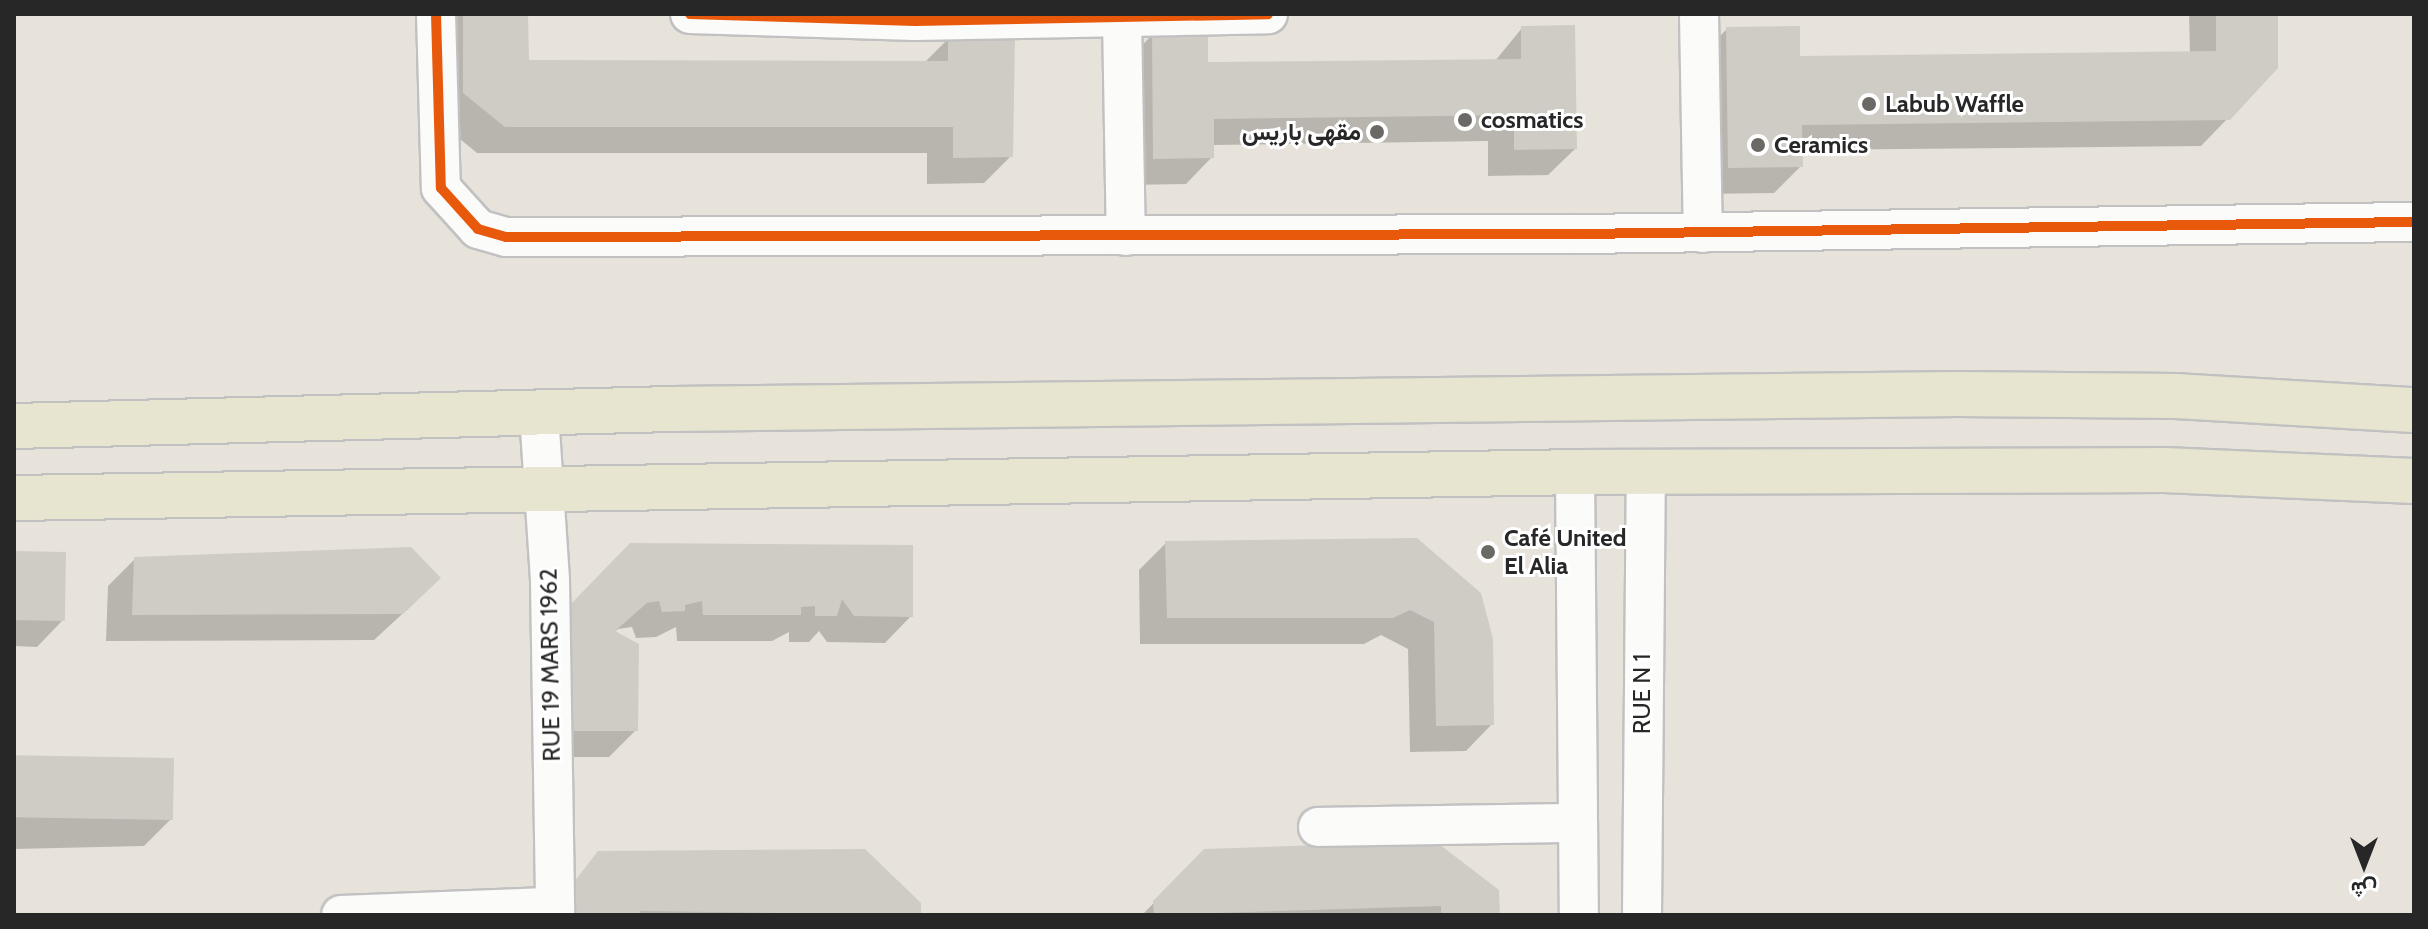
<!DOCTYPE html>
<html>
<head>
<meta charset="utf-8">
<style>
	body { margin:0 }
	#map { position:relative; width:2428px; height:929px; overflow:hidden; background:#e7e3db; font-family:Cabin,Vazirmatn,sans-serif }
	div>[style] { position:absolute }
	.shadow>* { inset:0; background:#0003 }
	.building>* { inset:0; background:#cfccc6; transform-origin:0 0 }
	.roads { filter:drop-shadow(2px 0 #c2c1c2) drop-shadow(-2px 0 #c2c1c2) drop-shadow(0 2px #c2c1c2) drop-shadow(0 -2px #c2c1c2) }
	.street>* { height:38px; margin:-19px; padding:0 19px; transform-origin:19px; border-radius:19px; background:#fbfbfa }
	.primary>* { height:44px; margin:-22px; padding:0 22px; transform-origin:22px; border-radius:22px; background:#e7e4cf }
	.cycleway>* { height:10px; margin:-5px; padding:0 5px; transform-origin:5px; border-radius:5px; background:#e8590c }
	.dots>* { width:22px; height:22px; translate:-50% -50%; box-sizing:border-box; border:4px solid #fff; border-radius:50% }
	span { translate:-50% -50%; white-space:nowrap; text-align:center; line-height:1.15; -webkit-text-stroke:6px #fff; paint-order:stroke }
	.poi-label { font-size:24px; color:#272727; font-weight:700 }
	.left { translate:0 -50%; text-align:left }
	.right { translate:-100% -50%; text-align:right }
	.street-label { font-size:24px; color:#272727 }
	.frame { position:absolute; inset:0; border:16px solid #272727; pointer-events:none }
	.north { position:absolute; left:2324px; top:825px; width:80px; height:80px; -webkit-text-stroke:6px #fff; paint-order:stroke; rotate:180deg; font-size:22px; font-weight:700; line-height:32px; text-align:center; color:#272727 }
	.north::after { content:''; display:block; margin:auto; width:28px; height:36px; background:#272727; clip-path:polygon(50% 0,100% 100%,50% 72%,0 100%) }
</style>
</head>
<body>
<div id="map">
	<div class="shadow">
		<div style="clip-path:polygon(437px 14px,526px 14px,527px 62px,924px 63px,949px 38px,1011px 156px,984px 183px,927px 184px,927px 153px,477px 153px,437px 120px)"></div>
		<div style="clip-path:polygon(2189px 14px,2276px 14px,2228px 118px,2201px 146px,1800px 150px,1801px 166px,1774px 193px,1702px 194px,1700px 56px,1727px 29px,1798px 58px,2190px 54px)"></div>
		<div style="clip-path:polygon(1522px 28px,1575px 149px,1548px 175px,1488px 176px,1488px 141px,1212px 145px,1212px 157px,1186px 184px,1127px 185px,1126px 62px,1152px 35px,1206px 64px,1495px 61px)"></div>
		<div style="clip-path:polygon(1417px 540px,1492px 724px,1466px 751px,1410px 752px,1408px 649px,1381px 635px,1364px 644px,1140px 644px,1139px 570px,1166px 543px)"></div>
		<div style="clip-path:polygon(631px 545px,911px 616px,885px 643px,827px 642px,819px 631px,809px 642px,789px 642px,789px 632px,772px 641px,677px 641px,676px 627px,656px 637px,636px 638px,632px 627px,618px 629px,614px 633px,636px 730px,609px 757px,541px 757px)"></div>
		<div style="clip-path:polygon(14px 555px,63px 620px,37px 647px,14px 646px)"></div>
		<div style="clip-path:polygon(135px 559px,412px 605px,374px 640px,106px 641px,108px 586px)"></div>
		<div style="clip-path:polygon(14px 763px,171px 819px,144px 846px,14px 849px)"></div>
		<div style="clip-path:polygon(1205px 851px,1498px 915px,1142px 915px)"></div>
		<div style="clip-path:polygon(599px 853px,919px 904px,919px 915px,547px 915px)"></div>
	</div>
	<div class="building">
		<div style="clip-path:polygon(463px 14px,528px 14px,529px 60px,948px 61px,948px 36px,1015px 34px,1013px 157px,953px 158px,953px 127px,505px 127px,463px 93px)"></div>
		<div style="clip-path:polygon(2216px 14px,2278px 14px,2278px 68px,2230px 120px,1802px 125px,1803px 167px,1728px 168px,1726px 27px,1800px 26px,1800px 56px,2216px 51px)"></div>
		<div style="clip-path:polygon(1575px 25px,1577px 149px,1514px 150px,1514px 115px,1214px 119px,1214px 158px,1153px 159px,1152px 33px,1208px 33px,1208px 62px,1521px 59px,1521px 26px)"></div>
		<div style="clip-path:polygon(1417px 538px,1481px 593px,1493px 639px,1494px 725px,1436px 726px,1434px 622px,1410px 610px,1393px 618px,1167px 618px,1165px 541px)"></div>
		<div style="clip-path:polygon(630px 543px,913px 545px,913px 617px,854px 616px,842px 599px,837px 616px,815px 616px,815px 606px,801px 607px,801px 615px,703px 615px,702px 601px,685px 605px,685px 611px,662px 612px,659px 601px,647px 603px,615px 631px,639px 644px,638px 731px,567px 731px,566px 609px)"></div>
		<div style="clip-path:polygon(411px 547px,441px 578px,403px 614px,132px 615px,134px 557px)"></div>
		<div style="left:66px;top:552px;width:69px;height:52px;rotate:91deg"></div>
		<div style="left:174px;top:758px;width:62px;height:160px;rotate:91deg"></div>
		<div style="clip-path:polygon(1435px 841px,1499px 890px,1500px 915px,1441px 915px,1441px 906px,1154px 915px,1153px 901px,1204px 849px)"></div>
		<div style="clip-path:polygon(865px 849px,921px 903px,921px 915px,640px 911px,640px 915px,574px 915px,574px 882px,598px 851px)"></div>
	</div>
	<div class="roads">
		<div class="street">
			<div style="left:436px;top:14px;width:174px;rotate:88.4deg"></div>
			<div style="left:441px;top:188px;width:55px;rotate:47.9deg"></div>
			<div style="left:478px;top:229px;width:29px;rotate:16deg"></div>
			<div style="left:506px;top:237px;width:1075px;rotate:-0.16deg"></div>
			<div style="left:1581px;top:234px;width:833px;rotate:-0.83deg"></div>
			<div style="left:690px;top:14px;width:225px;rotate:1.8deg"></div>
			<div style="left:915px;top:21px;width:353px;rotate:-1.1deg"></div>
			<div style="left:1699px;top:14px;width:219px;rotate:89deg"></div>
			<div style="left:1122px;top:17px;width:219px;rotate:89deg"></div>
			<div style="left:539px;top:414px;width:167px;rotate:86.2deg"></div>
			<div style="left:550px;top:581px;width:334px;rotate:89.1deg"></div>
			<div style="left:1575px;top:472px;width:443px;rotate:89.5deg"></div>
			<div style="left:1318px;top:827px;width:260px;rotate:-0.9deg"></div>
			<div style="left:341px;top:915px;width:213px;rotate:-2.2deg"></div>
			<div style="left:1642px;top:915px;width:441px;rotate:-89.5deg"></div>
		</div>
		<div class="primary">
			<div style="left:14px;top:426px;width:659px;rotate:-1.48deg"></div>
			<div style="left:673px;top:409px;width:1285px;rotate:-0.67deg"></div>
			<div style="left:1958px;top:394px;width:218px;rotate:0.5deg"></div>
			<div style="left:2176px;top:396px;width:238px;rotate:3.4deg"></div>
			<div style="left:14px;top:498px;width:1561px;rotate:-0.95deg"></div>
			<div style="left:1575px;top:472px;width:589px;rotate:-0.19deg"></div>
			<div style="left:2164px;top:470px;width:250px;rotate:2.5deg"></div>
		</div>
	</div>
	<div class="cycleway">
		<div style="left:436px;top:14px;width:174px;rotate:88.4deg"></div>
		<div style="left:441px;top:188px;width:55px;rotate:47.9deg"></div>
		<div style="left:478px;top:229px;width:29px;rotate:16deg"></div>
		<div style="left:506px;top:237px;width:1075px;rotate:-0.16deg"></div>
		<div style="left:1581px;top:234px;width:833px;rotate:-0.83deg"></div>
		<div style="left:690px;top:14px;width:225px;rotate:1.8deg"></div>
		<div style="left:915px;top:21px;width:353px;rotate:-1.1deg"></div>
	</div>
	<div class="dots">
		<div style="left:1869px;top:104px;background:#6a6966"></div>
		<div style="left:1465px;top:120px;background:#6a6966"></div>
		<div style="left:1377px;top:132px;background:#6a6966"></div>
		<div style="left:1758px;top:145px;background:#6a6966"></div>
		<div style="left:1488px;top:552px;background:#6a6966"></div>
	</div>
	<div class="poi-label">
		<span class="left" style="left:1885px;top:104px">Labub Waffle</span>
		<span class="left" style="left:1481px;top:120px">cosmatics</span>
		<span class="right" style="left:1361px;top:132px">مقهى باريس</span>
		<span class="left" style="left:1774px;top:145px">Ceramics</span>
		<span class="left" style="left:1504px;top:552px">Café United<br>El Alia</span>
	</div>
	<div class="street-label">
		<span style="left:550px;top:665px;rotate:-91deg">RUE 19 MARS 1962</span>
		<span style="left:1642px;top:694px;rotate:-90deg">RUE N 1</span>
	</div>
	<div class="frame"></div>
	<div class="north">ش</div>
</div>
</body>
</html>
